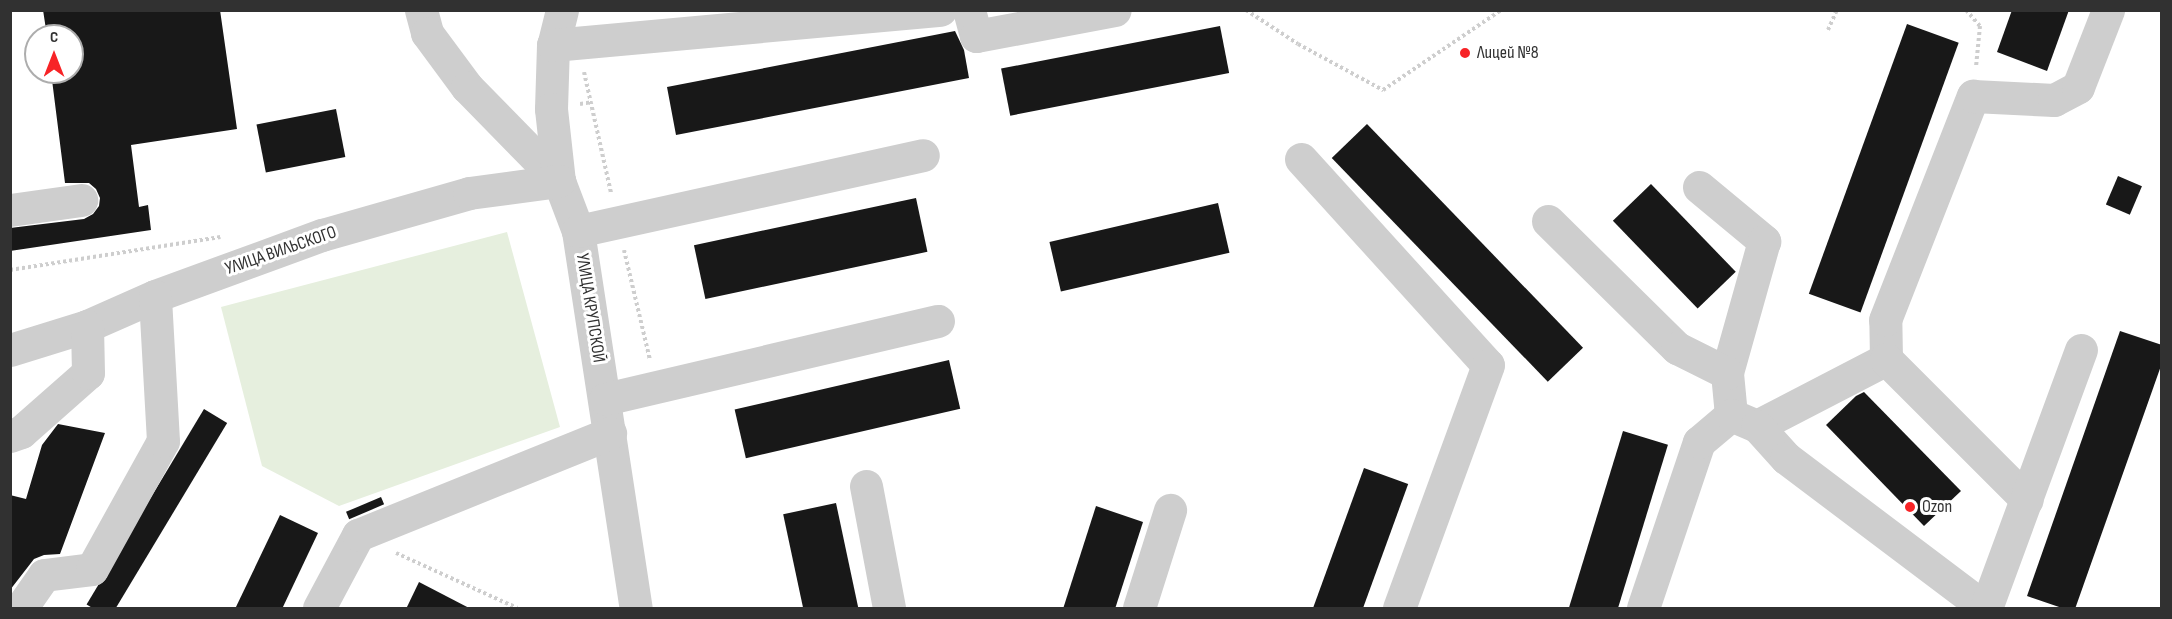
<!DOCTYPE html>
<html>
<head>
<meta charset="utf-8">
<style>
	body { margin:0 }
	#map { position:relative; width:2172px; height:619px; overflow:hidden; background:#fff; font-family:"Sofia Sans Condensed",sans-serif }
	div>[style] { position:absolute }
	.green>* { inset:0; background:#e6efde }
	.building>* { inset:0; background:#181818; transform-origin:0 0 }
	.path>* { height:4px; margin-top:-2px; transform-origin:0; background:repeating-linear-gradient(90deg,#cecece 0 3px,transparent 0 6px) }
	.minor>* { height:33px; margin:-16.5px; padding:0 16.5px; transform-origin:16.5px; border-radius:16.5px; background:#cecece }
	.dots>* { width:16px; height:16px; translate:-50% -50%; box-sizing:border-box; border:3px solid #fff; border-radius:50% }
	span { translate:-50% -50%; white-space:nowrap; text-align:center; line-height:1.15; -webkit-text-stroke:6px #fff; paint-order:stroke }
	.poi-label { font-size:18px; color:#313131 }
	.left { translate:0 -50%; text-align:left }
	.street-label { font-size:18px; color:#313131 }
	.frame { position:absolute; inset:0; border:12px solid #313131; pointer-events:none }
	.north { position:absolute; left:24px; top:24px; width:60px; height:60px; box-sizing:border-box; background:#fff; border:2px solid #adadad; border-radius:50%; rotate:0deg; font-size:16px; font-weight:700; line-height:24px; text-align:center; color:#313131 }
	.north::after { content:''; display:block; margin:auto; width:21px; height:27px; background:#f72326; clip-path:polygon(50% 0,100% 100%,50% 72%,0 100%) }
</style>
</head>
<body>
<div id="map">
	<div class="green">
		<div style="clip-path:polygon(507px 232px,560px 427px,339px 506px,262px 466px,221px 307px)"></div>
	</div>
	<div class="building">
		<div style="clip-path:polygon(43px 10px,220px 10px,237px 129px,131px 145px,139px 207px,148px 205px,151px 230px,10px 251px,10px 228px,84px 219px,93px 214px,99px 206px,100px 198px,96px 189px,89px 183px,65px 183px,51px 72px,72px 72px,72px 36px,47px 36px)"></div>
		<div style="clip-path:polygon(2012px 10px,2069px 10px,2047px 71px,1997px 52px)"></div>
		<div style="left:1907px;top:24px;width:55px;height:287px;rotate:20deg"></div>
		<div style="left:1220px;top:26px;width:48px;height:223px;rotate:79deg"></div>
		<div style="clip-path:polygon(955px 31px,964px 50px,969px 78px,676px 135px,667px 87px)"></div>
		<div style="left:336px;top:109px;width:49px;height:81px;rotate:79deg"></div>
		<div style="left:1367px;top:124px;width:311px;height:49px;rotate:46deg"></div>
		<div style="left:2118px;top:176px;width:26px;height:31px;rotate:23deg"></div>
		<div style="left:1651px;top:184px;width:122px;height:53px;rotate:46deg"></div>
		<div style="left:916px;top:198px;width:55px;height:227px;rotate:78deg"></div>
		<div style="left:1218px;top:203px;width:51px;height:173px;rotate:77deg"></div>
		<div style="clip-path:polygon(2120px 331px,2162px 345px,2162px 363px,2075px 609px,2065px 609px,2027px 596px)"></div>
		<div style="left:949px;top:360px;width:50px;height:220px;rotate:77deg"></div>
		<div style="clip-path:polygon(1864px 392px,1961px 491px,1924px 526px,1826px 425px,1856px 396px)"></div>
		<div style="left:204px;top:409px;width:27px;height:228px;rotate:31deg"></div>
		<div style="clip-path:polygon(58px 424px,105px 433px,60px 554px,44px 555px,34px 559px,10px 590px,10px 495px,26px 499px,42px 445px)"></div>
		<div style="left:1623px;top:431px;width:47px;height:188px;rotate:17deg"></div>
		<div style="left:1364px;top:468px;width:47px;height:150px;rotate:20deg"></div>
		<div style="left:381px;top:497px;width:8px;height:38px;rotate:67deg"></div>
		<div style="left:836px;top:503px;width:108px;height:54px;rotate:78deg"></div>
		<div style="clip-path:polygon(1096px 506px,1143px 522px,1115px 609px,1063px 609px)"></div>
		<div style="clip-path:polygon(280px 515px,318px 533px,282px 609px,235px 609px)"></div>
		<div style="clip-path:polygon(419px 582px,471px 609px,406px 609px)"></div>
	</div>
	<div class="path">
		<div style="left:1246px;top:10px;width:62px;rotate:33.2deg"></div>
		<div style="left:1298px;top:44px;width:97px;rotate:28.4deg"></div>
		<div style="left:1383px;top:90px;width:143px;rotate:-34.1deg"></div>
		<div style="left:1966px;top:10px;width:21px;rotate:49deg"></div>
		<div style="left:1980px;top:26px;width:41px;rotate:95.6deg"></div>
		<div style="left:1828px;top:30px;width:22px;rotate:-66deg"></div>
		<div style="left:584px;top:72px;width:124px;rotate:77.4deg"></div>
		<div style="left:580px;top:104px;width:12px;rotate:-9deg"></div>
		<div style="left:624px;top:250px;width:113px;rotate:76.7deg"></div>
		<div style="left:10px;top:270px;width:213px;rotate:-8.9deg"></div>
		<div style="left:396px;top:553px;width:133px;rotate:24.4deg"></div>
	</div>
	<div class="minor">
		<div style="left:421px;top:10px;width:24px;rotate:75deg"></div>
		<div style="left:427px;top:33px;width:67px;rotate:53.5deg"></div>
		<div style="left:467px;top:87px;width:132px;rotate:45.6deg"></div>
		<div style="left:562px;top:10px;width:36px;rotate:104deg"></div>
		<div style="left:553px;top:45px;width:64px;rotate:91.8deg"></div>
		<div style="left:551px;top:109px;width:72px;rotate:83.7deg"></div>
		<div style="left:559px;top:181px;width:53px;rotate:69.2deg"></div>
		<div style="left:578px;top:231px;width:381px;rotate:81.3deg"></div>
		<div style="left:969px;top:10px;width:27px;rotate:75deg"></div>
		<div style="left:976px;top:36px;width:141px;rotate:-10.6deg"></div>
		<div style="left:553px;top:45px;width:389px;rotate:-5.2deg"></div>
		<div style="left:1301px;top:159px;width:278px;rotate:47.8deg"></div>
		<div style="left:1488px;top:365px;width:259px;rotate:110.1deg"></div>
		<div style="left:1699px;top:187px;width:85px;rotate:39.7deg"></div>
		<div style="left:1764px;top:241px;width:137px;rotate:105.7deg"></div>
		<div style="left:1727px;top:373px;width:42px;rotate:84.6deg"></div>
		<div style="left:10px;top:210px;width:72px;rotate:-8deg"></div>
		<div style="left:1548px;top:221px;width:181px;rotate:44.6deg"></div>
		<div style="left:1677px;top:348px;width:56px;rotate:26.6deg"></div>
		<div style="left:578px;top:231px;width:353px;rotate:-12.4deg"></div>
		<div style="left:10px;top:350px;width:81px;rotate:-17.3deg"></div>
		<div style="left:87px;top:326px;width:74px;rotate:-23.8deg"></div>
		<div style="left:155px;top:296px;width:178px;rotate:-20.1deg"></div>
		<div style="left:322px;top:235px;width:153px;rotate:-15.9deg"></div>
		<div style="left:469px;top:193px;width:91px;rotate:-7.6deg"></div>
		<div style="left:1886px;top:359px;width:39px;rotate:-91deg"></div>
		<div style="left:1885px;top:320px;width:241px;rotate:-68.6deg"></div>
		<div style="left:1973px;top:96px;width:81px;rotate:2.8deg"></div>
		<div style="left:2054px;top:100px;width:27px;rotate:-28deg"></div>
		<div style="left:2078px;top:87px;width:83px;rotate:-68.7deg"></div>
		<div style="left:605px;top:399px;width:342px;rotate:-13.2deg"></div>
		<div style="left:1757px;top:426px;width:145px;rotate:-27.4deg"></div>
		<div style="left:1886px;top:359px;width:199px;rotate:45deg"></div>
		<div style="left:10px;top:436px;width:12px;rotate:-20deg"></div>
		<div style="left:21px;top:432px;width:89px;rotate:-41.4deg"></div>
		<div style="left:88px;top:373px;width:47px;rotate:-91.2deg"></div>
		<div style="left:866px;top:486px;width:124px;rotate:79.3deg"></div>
		<div style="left:21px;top:608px;width:40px;rotate:-55.1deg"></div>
		<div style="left:44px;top:575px;width:48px;rotate:-7.1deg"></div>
		<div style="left:92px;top:569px;width:146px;rotate:-61deg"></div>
		<div style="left:163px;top:441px;width:145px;rotate:-93.2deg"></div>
		<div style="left:319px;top:608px;width:83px;rotate:-61.9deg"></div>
		<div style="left:358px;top:535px;width:272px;rotate:-22deg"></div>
		<div style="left:1139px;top:608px;width:103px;rotate:-72.4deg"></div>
		<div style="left:1643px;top:608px;width:175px;rotate:-71.4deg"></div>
		<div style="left:1699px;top:442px;width:42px;rotate:-40.2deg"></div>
		<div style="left:1731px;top:415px;width:28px;rotate:23deg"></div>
		<div style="left:1757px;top:426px;width:43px;rotate:47.8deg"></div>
		<div style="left:1786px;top:458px;width:249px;rotate:37deg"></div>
		<div style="left:1986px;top:608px;width:275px;rotate:-69.8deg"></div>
	</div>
	<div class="dots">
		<div style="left:1465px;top:53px;background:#f72326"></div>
		<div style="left:1910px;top:507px;background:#f72326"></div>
	</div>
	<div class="poi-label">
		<span class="left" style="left:1477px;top:53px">Лицей №8</span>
		<span class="left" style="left:1922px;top:507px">Ozon</span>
	</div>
	<div class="street-label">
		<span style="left:281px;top:251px;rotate:-19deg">УЛИЦА ВИЛЬСКОГО</span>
		<span style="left:590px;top:308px;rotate:81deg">УЛИЦА КРУПСКОЙ</span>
	</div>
	<div class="frame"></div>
	<div class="north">С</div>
</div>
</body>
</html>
